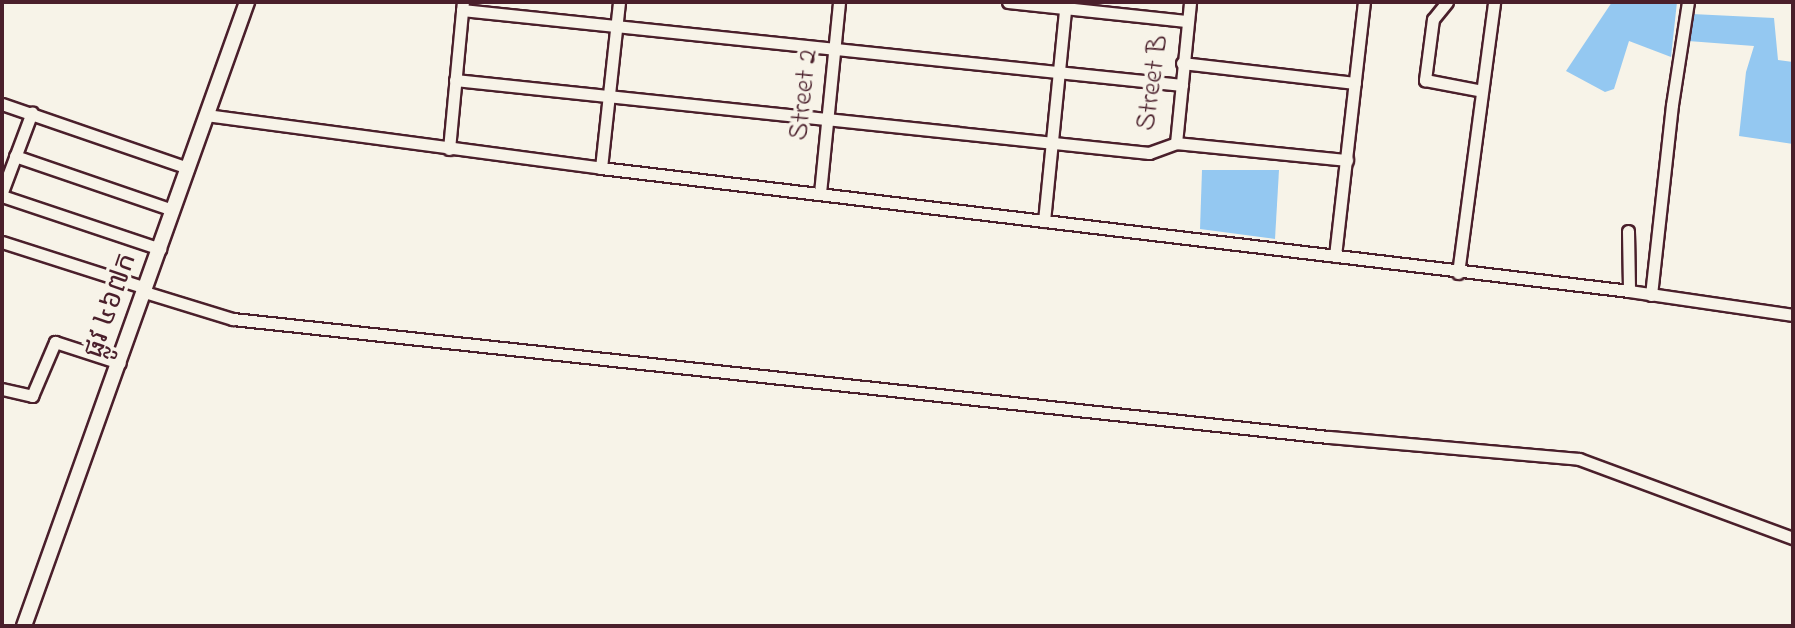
<!DOCTYPE html>
<html>
<head>
<meta charset="utf-8">
<style>
	body { margin:0 }
	#map { position:relative; width:1795px; height:628px; overflow:hidden; background:#f7f3e8; font-family:"Indie Flower","Noto Sans Khmer",sans-serif }
	div>[style] { position:absolute }
	.water>* { inset:0; background:#94c8f1 }
	.roads { filter:drop-shadow(2px 0 #4a1f2b) drop-shadow(-2px 0 #4a1f2b) drop-shadow(0 2px #4a1f2b) drop-shadow(0 -2px #4a1f2b) }
	.minor>* { height:11px; margin:-5.5px; padding:0 5.5px; transform-origin:5.5px; border-radius:5.5px; background:#f7f3e8 }
	.tertiary>* { height:14px; margin:-7px; padding:0 7px; transform-origin:7px; border-radius:7px; background:#f7f3e8 }
	span { translate:-50% -50%; white-space:nowrap; text-align:center; line-height:1.15; -webkit-text-stroke:7px #f7f3e8; paint-order:stroke }
	.street-label { font-size:28px; color:#4a1f2b }
	.frame { position:absolute; inset:0; border:4px solid #4a1f2b; pointer-events:none }
</style>
</head>
<body>
<div id="map">
	<div class="water">
		<div style="clip-path:polygon(1612px 2px,1677px 2px,1671px 57px,1629px 41px,1614px 89px,1605px 92px,1566px 71px)"></div>
		<div style="clip-path:polygon(1692px 14px,1774px 18px,1778px 60px,1793px 62px,1793px 144px,1739px 136px,1746px 72px,1754px 46px,1688px 41px)"></div>
		<div style="clip-path:polygon(1202px 170px,1279px 170px,1275px 239px,1200px 229px)"></div>
	</div>
	<div class="roads">
		<div class="minor">
			<div style="left:1008px;top:2px;width:179px;rotate:6.1deg"></div>
			<div style="left:1447px;top:2px;width:22px;rotate:129deg"></div>
			<div style="left:1433px;top:19px;width:62px;rotate:97.5deg"></div>
			<div style="left:1425px;top:80px;width:58px;rotate:10.9deg"></div>
			<div style="left:462px;top:10px;width:724px;rotate:5.95deg"></div>
			<div style="left:1182px;top:63px;width:174px;rotate:6.6deg"></div>
			<div style="left:455px;top:80px;width:698px;rotate:6deg"></div>
			<div style="left:1149px;top:153px;width:29px;rotate:-20deg"></div>
			<div style="left:2px;top:104px;width:197px;rotate:19deg"></div>
			<div style="left:206px;top:115px;width:399px;rotate:7.6deg"></div>
			<div style="left:601px;top:168px;width:1035px;rotate:6.82deg"></div>
			<div style="left:1629px;top:291px;width:166px;rotate:8.3deg"></div>
			<div style="left:1176px;top:143px;width:172px;rotate:5.7deg"></div>
			<div style="left:1176px;top:143px;width:142px;rotate:-84.3deg"></div>
			<div style="left:449px;top:149px;width:148px;rotate:-84.6deg"></div>
			<div style="left:15px;top:156px;width:167px;rotate:18.9deg"></div>
			<div style="left:601px;top:168px;width:167px;rotate:-83.8deg"></div>
			<div style="left:2px;top:192px;width:85px;rotate:-69.4deg"></div>
			<div style="left:820px;top:193px;width:192px;rotate:-84.3deg"></div>
			<div style="left:2px;top:196px;width:167px;rotate:18.5deg"></div>
			<div style="left:1044px;top:221px;width:220px;rotate:-84.3deg"></div>
			<div style="left:1628px;top:231px;width:60px;rotate:89deg"></div>
			<div style="left:2px;top:242px;width:151px;rotate:17.7deg"></div>
			<div style="left:1335px;top:256px;width:256px;rotate:-83.5deg"></div>
			<div style="left:1458px;top:273px;width:273px;rotate:-82.4deg"></div>
			<div style="left:145px;top:292px;width:92px;rotate:17.1deg"></div>
			<div style="left:233px;top:319px;width:1102px;rotate:6.15deg"></div>
			<div style="left:1329px;top:437px;width:251px;rotate:5deg"></div>
			<div style="left:1579px;top:459px;width:228px;rotate:20.3deg"></div>
			<div style="left:1651px;top:295px;width:191px;rotate:-83.7deg"></div>
			<div style="left:1672px;top:105px;width:104px;rotate:-81.2deg"></div>
			<div style="left:2px;top:389px;width:31px;rotate:13deg"></div>
			<div style="left:32px;top:396px;width:59px;rotate:-66.9deg"></div>
			<div style="left:55px;top:342px;width:68px;rotate:17.9deg"></div>
		</div>
		<div class="tertiary">
			<div style="left:24px;top:626px;width:663px;rotate:-70.33deg"></div>
		</div>
	</div>
	<div class="street-label">
		<span style="left:1154px;top:83px;rotate:-82deg">Street B</span>
		<span style="left:805px;top:95px;rotate:-84deg">Street 2</span>
		<span style="left:112px;top:306px;rotate:-71deg">ផ្លូវ ៤៦៧ក</span>
	</div>
	<div class="frame"></div>
</div>
</body>
</html>
